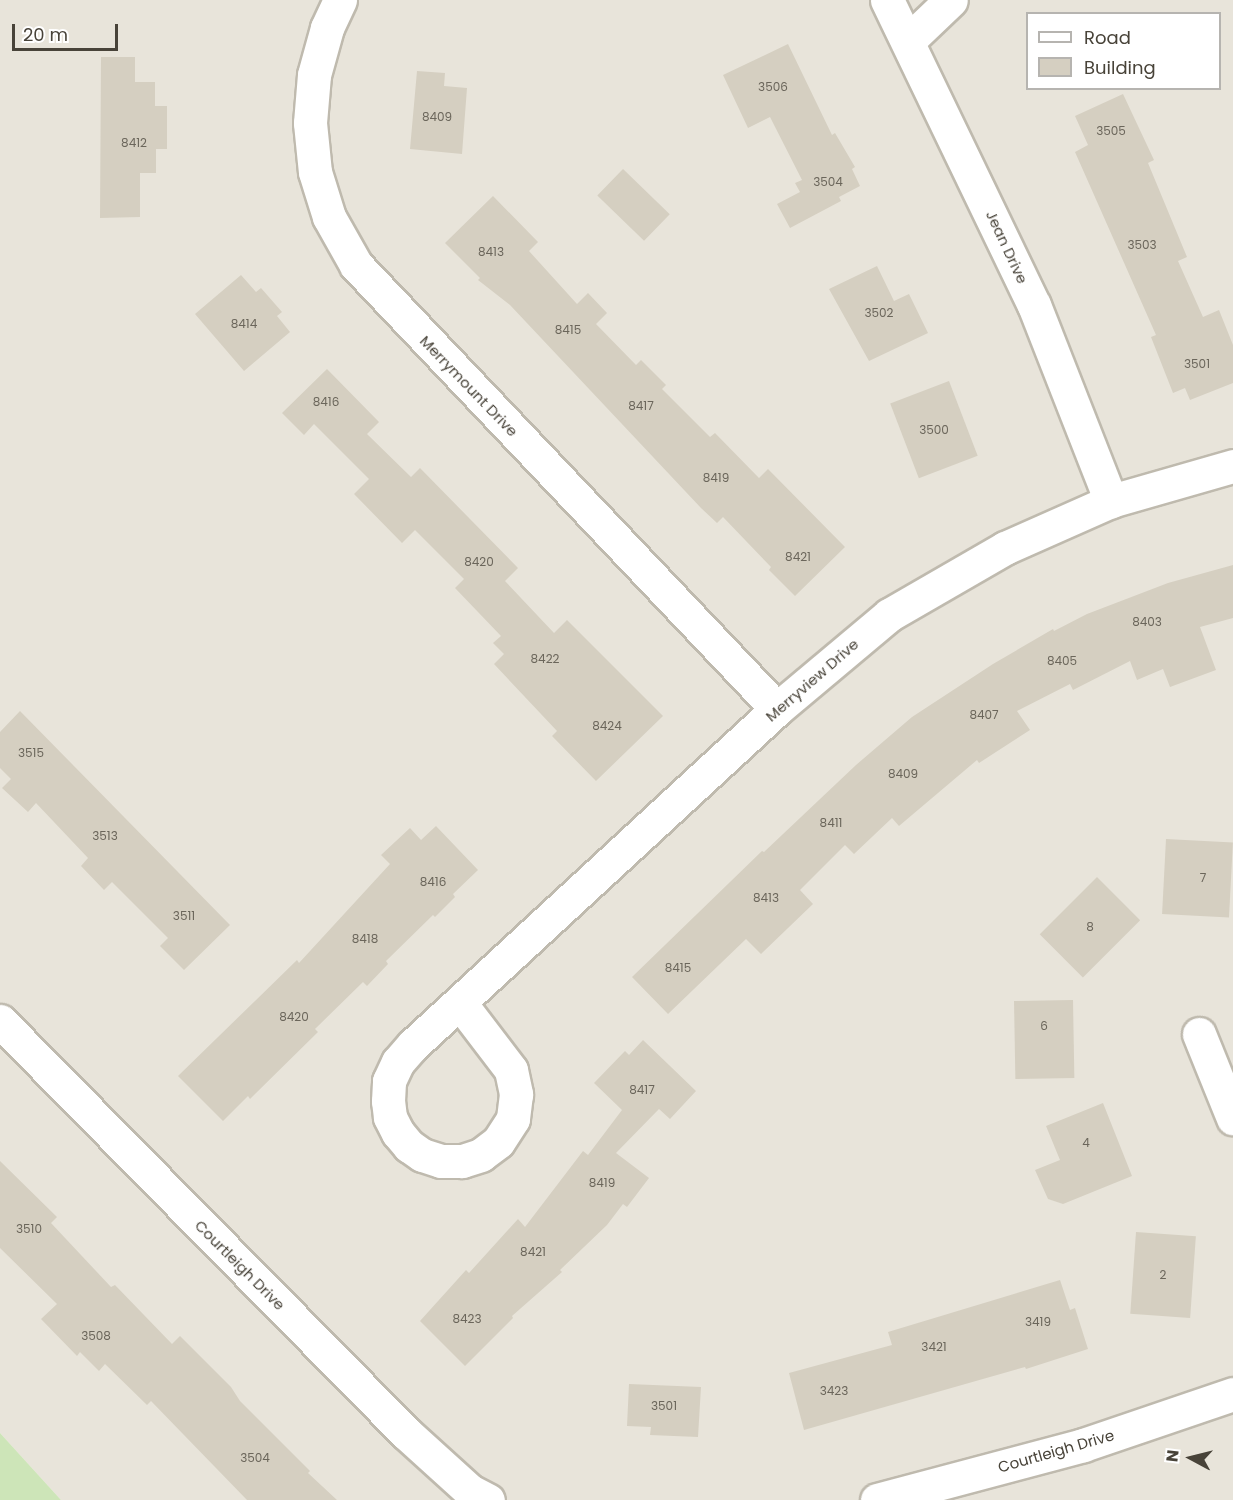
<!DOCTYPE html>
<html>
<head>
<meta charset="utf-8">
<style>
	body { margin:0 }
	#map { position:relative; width:1233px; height:1500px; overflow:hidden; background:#f4f2eb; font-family:Poppins,sans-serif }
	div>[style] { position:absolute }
	.residential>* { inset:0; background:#e8e4da }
	.green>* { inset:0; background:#cde5b8 }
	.building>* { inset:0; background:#d5cfc1; transform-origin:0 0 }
	.roads { filter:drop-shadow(2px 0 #bfbaae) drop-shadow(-2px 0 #bfbaae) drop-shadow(0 2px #bfbaae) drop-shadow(0 -2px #bfbaae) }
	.minor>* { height:33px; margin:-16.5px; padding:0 16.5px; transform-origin:16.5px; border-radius:16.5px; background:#fff }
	span { translate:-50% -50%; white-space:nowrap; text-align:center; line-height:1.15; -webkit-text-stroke:5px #fff; paint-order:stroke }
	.number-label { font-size:12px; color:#6b665b }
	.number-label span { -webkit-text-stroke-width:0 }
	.street-label { font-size:15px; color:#484339 }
	.legend { position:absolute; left:1026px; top:12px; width:195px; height:78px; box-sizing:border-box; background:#fff; border:2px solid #b6b4b0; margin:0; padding:8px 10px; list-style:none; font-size:18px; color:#484339 }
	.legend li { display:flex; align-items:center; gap:12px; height:30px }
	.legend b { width:30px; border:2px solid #b6b4b0 }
	.north { position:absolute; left:1161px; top:1428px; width:60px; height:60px; -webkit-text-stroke:4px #fff; paint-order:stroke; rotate:277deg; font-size:16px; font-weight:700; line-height:24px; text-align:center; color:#484339 }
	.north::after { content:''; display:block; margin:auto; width:21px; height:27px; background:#484339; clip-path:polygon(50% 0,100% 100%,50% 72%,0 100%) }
	.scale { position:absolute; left:12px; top:24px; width:106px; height:27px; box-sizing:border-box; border:3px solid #484339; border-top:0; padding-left:8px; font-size:18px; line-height:21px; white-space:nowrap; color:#484339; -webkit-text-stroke:4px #fff; paint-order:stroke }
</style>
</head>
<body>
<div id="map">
	<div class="residential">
		<div style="clip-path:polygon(evenodd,0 0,1233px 0,1233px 1500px,61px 1500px,0 1433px,0 0,1028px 14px,1220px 14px,1220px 88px,1028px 88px,1028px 14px)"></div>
	</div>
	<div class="green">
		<div style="clip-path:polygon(0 1433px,61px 1500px,0 1500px)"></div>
	</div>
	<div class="building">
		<div style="clip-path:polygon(788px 44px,832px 135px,835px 133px,855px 167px,852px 169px,860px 186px,839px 197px,841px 201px,790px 228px,777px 204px,800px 192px,795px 183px,802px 180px,770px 117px,748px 128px,723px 75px)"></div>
		<div style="clip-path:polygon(101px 57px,135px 57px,135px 82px,155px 82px,155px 106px,167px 106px,167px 149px,156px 149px,156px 173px,140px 173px,140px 217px,100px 218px)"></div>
		<div style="clip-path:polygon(417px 71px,445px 73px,444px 86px,467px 88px,462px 154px,410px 149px)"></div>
		<div style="clip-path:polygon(1123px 94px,1154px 160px,1148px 163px,1187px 257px,1178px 261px,1203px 317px,1219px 310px,1233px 345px,1233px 383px,1190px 400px,1185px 388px,1173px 393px,1151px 337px,1156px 335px,1075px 152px,1088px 145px,1075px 116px)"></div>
		<div style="left:623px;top:169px;width:65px;height:37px;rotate:44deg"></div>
		<div style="clip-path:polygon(493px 196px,538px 242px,529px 251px,577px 304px,588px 293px,607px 313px,596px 324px,636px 365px,641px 360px,666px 385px,662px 389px,710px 437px,715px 433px,759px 478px,768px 469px,845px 547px,795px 596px,769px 570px,771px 567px,723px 517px,717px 523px,701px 508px,510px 305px,478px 280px,480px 278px,445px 243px)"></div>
		<div style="clip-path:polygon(877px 266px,894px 301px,909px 294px,928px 333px,869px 361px,829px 289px)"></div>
		<div style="clip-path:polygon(241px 275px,256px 292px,261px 288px,282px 312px,277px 316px,290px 332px,244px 371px,195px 314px)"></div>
		<div style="clip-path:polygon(327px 369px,379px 422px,367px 434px,411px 477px,420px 468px,518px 568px,505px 581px,554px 633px,567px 620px,663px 716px,596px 781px,552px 736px,557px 731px,494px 664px,504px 654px,493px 643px,501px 636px,455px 588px,464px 579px,415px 530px,402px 543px,354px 494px,369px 479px,314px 424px,304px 435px,282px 413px)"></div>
		<div style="left:949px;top:381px;width:80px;height:63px;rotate:69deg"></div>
		<div style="clip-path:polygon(1233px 565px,1233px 618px,1200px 627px,1216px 670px,1170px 687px,1163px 669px,1137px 680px,1130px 661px,1073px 690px,1070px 684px,1017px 711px,1030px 730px,979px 763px,977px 760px,899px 826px,892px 818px,854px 854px,845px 845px,800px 890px,813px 904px,761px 954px,746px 939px,668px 1014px,632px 977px,762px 851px,764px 852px,856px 765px,912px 717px,993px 664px,1053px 629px,1054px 631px,1087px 614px,1168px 583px)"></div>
		<div style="clip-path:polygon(20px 711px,230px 925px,184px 970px,160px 946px,168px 938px,112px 882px,104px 890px,81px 866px,88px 858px,36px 803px,28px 812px,2px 788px,11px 779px,0 768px,0 732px)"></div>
		<div style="clip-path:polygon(436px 826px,478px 870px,453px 894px,455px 897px,435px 917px,433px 915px,386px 961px,388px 964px,367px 986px,363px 982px,315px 1029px,318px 1032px,250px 1099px,248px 1096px,223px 1121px,178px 1076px,297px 960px,299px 963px,390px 864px,381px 855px,410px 828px,421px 840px)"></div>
		<div style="left:1166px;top:839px;width:67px;height:75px;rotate:3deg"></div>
		<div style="left:1097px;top:877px;width:61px;height:81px;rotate:45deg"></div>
		<div style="left:1073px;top:1000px;width:78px;height:59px;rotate:89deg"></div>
		<div style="clip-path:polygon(643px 1040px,696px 1091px,670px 1119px,659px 1109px,616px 1153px,649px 1178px,627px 1207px,623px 1204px,607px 1225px,560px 1270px,562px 1272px,512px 1316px,513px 1318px,465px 1366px,420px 1321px,466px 1270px,469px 1273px,518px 1219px,525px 1227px,583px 1151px,588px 1155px,622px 1110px,594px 1083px,625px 1051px,629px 1055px)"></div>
		<div style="clip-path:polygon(1103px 1103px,1132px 1176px,1063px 1204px,1048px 1199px,1035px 1170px,1060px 1160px,1046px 1126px)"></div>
		<div style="clip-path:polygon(0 1161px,57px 1217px,51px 1223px,111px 1287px,115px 1285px,172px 1344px,180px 1336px,231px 1387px,240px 1401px,310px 1471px,308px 1473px,337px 1500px,247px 1500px,151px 1401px,147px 1405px,105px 1364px,99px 1371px,80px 1352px,77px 1356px,41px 1319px,57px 1304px,0 1248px)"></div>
		<div style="left:1136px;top:1232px;width:60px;height:82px;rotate:4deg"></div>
		<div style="clip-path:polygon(1060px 1280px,1070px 1310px,1075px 1308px,1088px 1349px,1026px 1369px,1025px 1367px,804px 1430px,789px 1373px,892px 1345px,888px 1332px)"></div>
		<div style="clip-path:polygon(629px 1384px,701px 1387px,698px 1437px,650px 1435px,651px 1427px,627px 1426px)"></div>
	</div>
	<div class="roads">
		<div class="minor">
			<div style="left:340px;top:0;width:31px;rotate:115deg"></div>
			<div style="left:327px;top:28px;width:49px;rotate:105.5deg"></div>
			<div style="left:314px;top:75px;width:48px;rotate:94.8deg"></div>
			<div style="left:310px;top:123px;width:49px;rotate:84.2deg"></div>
			<div style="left:315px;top:172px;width:47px;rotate:72.7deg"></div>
			<div style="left:329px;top:217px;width:55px;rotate:60.6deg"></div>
			<div style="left:356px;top:265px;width:612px;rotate:46.52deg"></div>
			<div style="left:887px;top:0;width:339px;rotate:64.3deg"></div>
			<div style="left:1034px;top:305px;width:211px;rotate:68.6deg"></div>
			<div style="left:908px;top:41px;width:59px;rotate:-43.6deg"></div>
			<div style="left:460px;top:1003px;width:84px;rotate:52.7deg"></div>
			<div style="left:511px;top:1070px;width:25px;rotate:78deg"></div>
			<div style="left:516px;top:1094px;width:25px;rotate:97deg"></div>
			<div style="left:513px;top:1119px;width:27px;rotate:123deg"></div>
			<div style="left:498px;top:1142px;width:21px;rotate:143deg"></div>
			<div style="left:481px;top:1155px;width:20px;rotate:162deg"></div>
			<div style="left:462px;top:1161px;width:21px;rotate:180deg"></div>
			<div style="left:441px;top:1161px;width:20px;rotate:-162deg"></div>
			<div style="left:422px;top:1155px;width:16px;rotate:-145deg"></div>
			<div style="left:409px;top:1146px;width:17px;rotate:-130deg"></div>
			<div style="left:398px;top:1133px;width:18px;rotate:-117deg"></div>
			<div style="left:390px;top:1117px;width:16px;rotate:-97deg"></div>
			<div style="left:388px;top:1101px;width:20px;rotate:-87deg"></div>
			<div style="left:389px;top:1081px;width:21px;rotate:-65deg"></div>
			<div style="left:398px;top:1062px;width:23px;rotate:-49deg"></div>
			<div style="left:413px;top:1045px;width:495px;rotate:-42.7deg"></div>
			<div style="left:777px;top:709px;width:146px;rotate:-40deg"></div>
			<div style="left:889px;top:615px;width:134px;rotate:-30deg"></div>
			<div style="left:1005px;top:548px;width:116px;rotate:-23.9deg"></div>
			<div style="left:1111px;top:501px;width:127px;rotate:-16deg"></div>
			<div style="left:0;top:1021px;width:578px;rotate:45.42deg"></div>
			<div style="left:406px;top:1433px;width:86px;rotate:42.2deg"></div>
			<div style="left:470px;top:1491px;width:20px;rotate:27deg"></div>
			<div style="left:1199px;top:1034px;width:91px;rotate:68deg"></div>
			<div style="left:877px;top:1500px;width:213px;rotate:-14.9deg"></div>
			<div style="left:1083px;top:1445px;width:158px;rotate:-18.8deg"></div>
		</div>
	</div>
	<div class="number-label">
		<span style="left:773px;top:87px">3506</span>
		<span style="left:437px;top:117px">8409</span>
		<span style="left:1111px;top:131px">3505</span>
		<span style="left:134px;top:143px">8412</span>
		<span style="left:828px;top:182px">3504</span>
		<span style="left:1142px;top:245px">3503</span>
		<span style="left:491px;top:252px">8413</span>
		<span style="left:879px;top:313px">3502</span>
		<span style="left:244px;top:324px">8414</span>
		<span style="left:568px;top:330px">8415</span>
		<span style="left:1197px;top:364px">3501</span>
		<span style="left:326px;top:402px">8416</span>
		<span style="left:641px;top:406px">8417</span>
		<span style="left:934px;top:430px">3500</span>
		<span style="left:716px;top:478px">8419</span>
		<span style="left:798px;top:557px">8421</span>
		<span style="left:479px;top:562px">8420</span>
		<span style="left:1147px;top:622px">8403</span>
		<span style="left:545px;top:659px">8422</span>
		<span style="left:1062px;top:661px">8405</span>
		<span style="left:984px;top:715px">8407</span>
		<span style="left:607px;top:726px">8424</span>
		<span style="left:31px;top:753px">3515</span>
		<span style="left:903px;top:774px">8409</span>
		<span style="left:831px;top:823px">8411</span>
		<span style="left:105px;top:836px">3513</span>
		<span style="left:1203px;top:878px">7</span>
		<span style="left:433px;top:882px">8416</span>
		<span style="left:766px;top:898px">8413</span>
		<span style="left:184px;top:916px">3511</span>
		<span style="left:1090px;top:927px">8</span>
		<span style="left:365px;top:939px">8418</span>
		<span style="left:678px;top:968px">8415</span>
		<span style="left:294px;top:1017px">8420</span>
		<span style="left:1044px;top:1026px">6</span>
		<span style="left:642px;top:1090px">8417</span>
		<span style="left:1086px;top:1143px">4</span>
		<span style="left:602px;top:1183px">8419</span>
		<span style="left:29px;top:1229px">3510</span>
		<span style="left:533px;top:1252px">8421</span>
		<span style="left:1163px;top:1275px">2</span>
		<span style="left:467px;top:1319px">8423</span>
		<span style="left:1038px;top:1322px">3419</span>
		<span style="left:96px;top:1336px">3508</span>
		<span style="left:934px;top:1347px">3421</span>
		<span style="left:834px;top:1391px">3423</span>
		<span style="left:664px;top:1406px">3501</span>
		<span style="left:255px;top:1458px">3504</span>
	</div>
	<div class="street-label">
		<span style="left:1007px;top:247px;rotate:65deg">Jean Drive</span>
		<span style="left:469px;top:386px;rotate:46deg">Merrymount Drive</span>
		<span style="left:812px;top:680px;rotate:-41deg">Merryview Drive</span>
		<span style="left:240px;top:1265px;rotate:45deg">Courtleigh Drive</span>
		<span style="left:1056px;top:1451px;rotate:-16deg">Courtleigh Drive</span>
	</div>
	<ul class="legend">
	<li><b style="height:8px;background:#fff"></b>Road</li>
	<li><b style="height:16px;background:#d5cfc1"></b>Building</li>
	</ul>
	<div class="north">N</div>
	<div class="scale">20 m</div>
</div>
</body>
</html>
